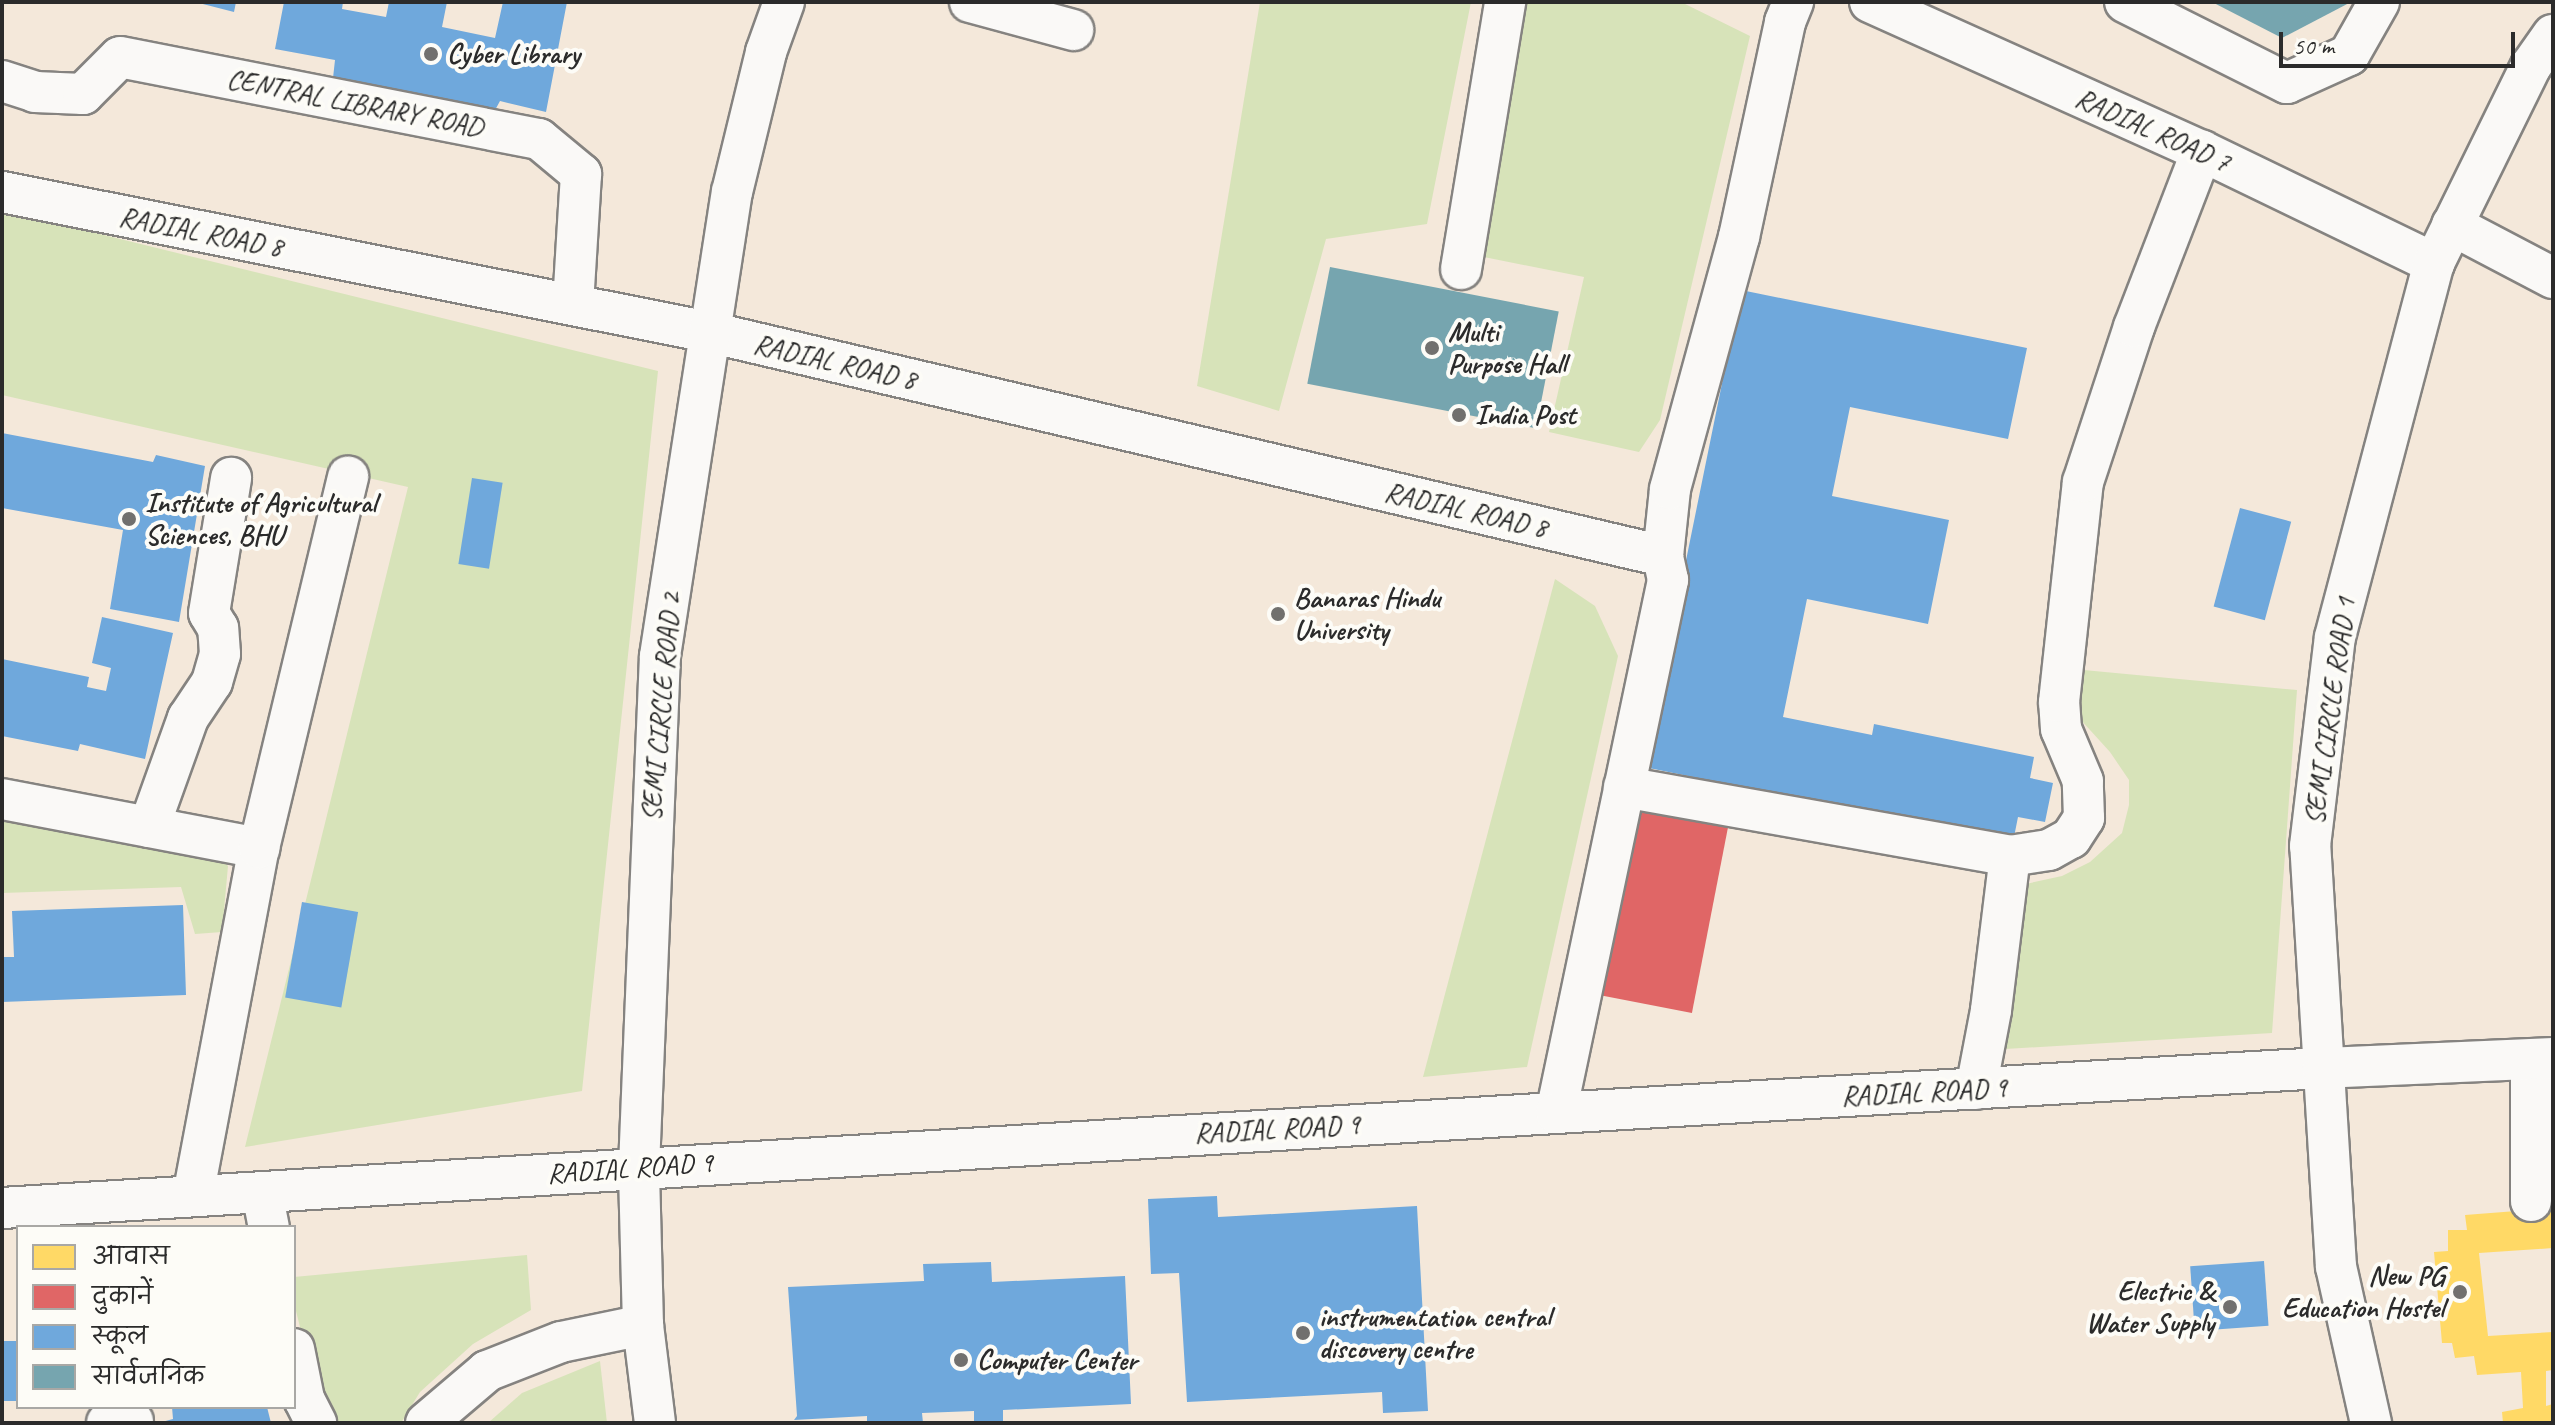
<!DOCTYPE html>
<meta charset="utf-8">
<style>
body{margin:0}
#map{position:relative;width:2555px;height:1425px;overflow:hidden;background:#f4efe9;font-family:Caveat,"Playpen Sans Deva",sans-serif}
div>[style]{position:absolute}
.built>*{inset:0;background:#f4e8da}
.green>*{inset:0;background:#d7e3b9}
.homes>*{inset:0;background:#ffd966}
.shops>*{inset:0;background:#e06666;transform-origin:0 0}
.schools>*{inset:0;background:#6fa8dc;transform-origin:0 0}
.public>*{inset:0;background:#76a5af;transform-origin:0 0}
.roads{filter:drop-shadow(2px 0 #858380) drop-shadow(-2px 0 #858380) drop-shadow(0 2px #858380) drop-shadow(0 -2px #858380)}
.minor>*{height:40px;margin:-20px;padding:0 20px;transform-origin:20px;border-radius:20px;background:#faf9f7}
.dots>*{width:22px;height:22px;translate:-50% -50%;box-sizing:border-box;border:4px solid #fdfcf7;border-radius:50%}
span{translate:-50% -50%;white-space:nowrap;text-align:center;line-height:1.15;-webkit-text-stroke:8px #fdfcf7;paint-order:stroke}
.poi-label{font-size:28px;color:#2b2b2b;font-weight:700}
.left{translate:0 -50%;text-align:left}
.right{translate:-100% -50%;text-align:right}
.street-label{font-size:28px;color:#2b2b2b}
.frame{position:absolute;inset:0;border:4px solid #2b2b2b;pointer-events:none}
.legend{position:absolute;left:16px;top:1225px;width:280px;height:184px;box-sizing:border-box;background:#fdfcf7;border:2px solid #a9a8a5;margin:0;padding:10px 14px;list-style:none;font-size:24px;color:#2b2b2b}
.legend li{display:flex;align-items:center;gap:16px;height:40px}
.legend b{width:40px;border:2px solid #a9a8a5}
.scale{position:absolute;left:2279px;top:32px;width:236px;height:36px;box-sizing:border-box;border:4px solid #2b2b2b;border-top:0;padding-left:10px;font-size:24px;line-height:28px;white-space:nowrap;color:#2b2b2b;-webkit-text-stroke:6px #fdfcf7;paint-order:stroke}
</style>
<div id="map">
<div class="built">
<i style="clip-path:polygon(evenodd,2px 2px,2553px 2px,2553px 1423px,2px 1423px,2px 2px,18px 1227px,294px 1227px,294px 1407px,18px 1407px,18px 1227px)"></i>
</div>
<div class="green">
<i style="clip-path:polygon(1260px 2px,1471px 2px,1427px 224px,1326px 239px,1279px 411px,1197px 386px)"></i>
<i style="clip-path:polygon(1522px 2px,1681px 2px,1750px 36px,1660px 420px,1639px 452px,1549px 432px,1584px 277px,1469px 254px)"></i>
<i style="clip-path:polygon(2px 210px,658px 371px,582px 1091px,245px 1147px,408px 487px,2px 395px)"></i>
<i style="clip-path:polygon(1555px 579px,1595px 606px,1618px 656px,1527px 1067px,1423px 1077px)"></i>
<i style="clip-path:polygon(2073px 669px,2297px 690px,2272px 1033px,2005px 1049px,2021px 885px,2062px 876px,2090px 862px,2122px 833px,2129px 805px,2129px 780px,2110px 752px,2070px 708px)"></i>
<i style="clip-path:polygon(2px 815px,218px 856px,228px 866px,222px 932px,195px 934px,181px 887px,2px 893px)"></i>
<i style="clip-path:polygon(527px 1255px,531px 1310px,473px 1344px,420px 1392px,401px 1423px,324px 1423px,294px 1303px,294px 1277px)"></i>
<i style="clip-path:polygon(600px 1361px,607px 1423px,488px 1423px,522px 1393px)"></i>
</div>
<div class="homes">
<i style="clip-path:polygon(2553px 1208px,2553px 1248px,2479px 1253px,2488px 1336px,2553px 1332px,2553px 1370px,2546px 1371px,2546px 1406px,2553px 1404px,2553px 1423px,2503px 1423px,2502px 1412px,2523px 1408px,2521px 1372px,2477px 1375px,2474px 1356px,2455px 1358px,2452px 1343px,2442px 1343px,2434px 1252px,2448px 1251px,2448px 1230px,2467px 1230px,2465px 1215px)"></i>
</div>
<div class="shops">
<i style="left:1639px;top:803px;width:92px;height:196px;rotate:11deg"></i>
</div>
<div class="schools">
<i style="clip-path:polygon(195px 2px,236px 2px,234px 12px)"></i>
<i style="clip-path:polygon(284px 2px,343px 2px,342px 9px,386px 17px,389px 2px,447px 2px,442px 27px,495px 38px,503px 2px,567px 2px,546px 112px,500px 101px,494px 112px,333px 78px,335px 60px,275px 49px)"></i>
<i style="clip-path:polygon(1741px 290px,2027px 348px,2008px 439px,1850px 407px,1832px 496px,1949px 520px,1928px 624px,1807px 599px,1783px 717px,1872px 735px,1874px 724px,2034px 757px,2030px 778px,2053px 783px,2045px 822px,2018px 817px,2013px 842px,1644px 767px)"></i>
<i style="clip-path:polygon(2px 433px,153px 462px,156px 455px,205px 466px,179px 622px,110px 609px,123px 530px,2px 508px)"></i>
<i style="left:472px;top:478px;width:31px;height:87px;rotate:9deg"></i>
<i style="left:2240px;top:508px;width:53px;height:102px;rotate:15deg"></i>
<i style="clip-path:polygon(102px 617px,173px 633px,145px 759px,80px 744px,78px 751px,2px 736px,2px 659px,89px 677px,87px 687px,106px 691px,111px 668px,92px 663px)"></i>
<i style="left:302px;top:902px;width:57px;height:97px;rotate:10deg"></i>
<i style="clip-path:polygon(183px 905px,186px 995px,2px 1002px,2px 957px,14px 957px,12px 911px)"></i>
<i style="clip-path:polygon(1217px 1196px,1218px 1217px,1417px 1206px,1428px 1411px,1383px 1413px,1382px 1392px,1187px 1402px,1179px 1273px,1151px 1274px,1148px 1199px)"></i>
<i style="left:2264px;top:1261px;width:65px;height:74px;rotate:86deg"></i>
<i style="clip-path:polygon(991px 1262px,992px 1282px,1125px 1276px,1131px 1404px,1003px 1410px,1003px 1423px,974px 1423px,974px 1411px,922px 1413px,923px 1423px,867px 1423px,867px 1416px,794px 1420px,797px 1416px,788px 1287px,924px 1281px,923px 1264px)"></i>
<i style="left:18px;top:1341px;width:60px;height:16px;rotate:90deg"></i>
<i style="clip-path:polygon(172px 1407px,267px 1407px,271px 1423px,158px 1423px,173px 1419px)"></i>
</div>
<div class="public">
<i style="clip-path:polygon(2212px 2px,2351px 2px,2282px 38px)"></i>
<i style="left:1330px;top:267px;width:233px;height:119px;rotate:11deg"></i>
</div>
<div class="roads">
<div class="minor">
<i style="left:970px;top:2px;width:107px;rotate:15.2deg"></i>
<i style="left:1870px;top:2px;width:364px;rotate:24.2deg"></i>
<i style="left:2202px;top:151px;width:258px;rotate:25.8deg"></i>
<i style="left:2125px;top:2px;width:181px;rotate:26.6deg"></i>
<i style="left:2287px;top:83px;width:68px;rotate:-24.3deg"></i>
<i style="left:2349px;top:55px;width:61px;rotate:-60.5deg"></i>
<i style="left:2px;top:81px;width:35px;rotate:18deg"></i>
<i style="left:35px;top:92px;width:48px;rotate:2.4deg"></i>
<i style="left:83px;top:94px;width:52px;rotate:-45deg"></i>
<i style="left:120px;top:57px;width:427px;rotate:11.1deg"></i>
<i style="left:539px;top:139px;width:55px;rotate:39.8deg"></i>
<i style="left:581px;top:174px;width:131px;rotate:93.5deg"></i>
<i style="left:2px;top:192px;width:721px;rotate:11.2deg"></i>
<i style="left:709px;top:332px;width:980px;rotate:13.21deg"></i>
<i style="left:2452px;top:225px;width:114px;rotate:27.7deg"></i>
<i style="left:1461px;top:269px;width:271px;rotate:-80.6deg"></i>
<i style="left:1624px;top:787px;width:392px;rotate:10.1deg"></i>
<i style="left:2px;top:799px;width:262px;rotate:10.8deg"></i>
<i style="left:149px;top:827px;width:116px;rotate:-70.3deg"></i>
<i style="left:188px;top:718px;width:43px;rotate:-56.3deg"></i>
<i style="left:212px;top:682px;width:29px;rotate:-74deg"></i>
<i style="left:220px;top:654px;width:26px;rotate:-94deg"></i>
<i style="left:218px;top:628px;width:17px;rotate:-121deg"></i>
<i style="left:209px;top:613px;width:137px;rotate:-80.7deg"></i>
<i style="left:2531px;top:1061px;width:140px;rotate:90deg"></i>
<i style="left:1976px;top:1089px;width:80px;rotate:-79.2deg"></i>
<i style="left:1991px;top:1010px;width:155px;rotate:-83deg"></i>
<i style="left:2010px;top:856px;width:39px;rotate:-9deg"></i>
<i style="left:2049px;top:850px;width:25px;rotate:-29deg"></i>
<i style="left:2071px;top:838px;width:24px;rotate:-57deg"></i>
<i style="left:2084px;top:818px;width:37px;rotate:-92deg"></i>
<i style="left:2083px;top:781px;width:56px;rotate:-112.9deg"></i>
<i style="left:2061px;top:729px;width:27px;rotate:-94deg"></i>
<i style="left:2059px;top:702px;width:221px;rotate:-83.8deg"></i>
<i style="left:2083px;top:482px;width:163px;rotate:-71.8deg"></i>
<i style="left:2134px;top:327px;width:189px;rotate:-68.9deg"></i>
<i style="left:1556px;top:1113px;width:545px;rotate:-78.13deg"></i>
<i style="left:1668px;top:580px;width:25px;rotate:-102deg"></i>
<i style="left:1663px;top:556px;width:67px;rotate:-84deg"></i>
<i style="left:1670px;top:489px;width:261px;rotate:-74.7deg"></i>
<i style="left:1739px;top:237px;width:220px;rotate:-77.9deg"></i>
<i style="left:1785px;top:22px;width:22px;rotate:-68deg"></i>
<i style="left:262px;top:1192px;width:36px;rotate:79deg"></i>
<i style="left:193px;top:1196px;width:354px;rotate:-79.3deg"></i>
<i style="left:259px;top:848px;width:382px;rotate:-76.5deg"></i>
<i style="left:2px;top:1208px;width:1557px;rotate:-3.5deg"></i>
<i style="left:1556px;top:1113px;width:768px;rotate:-3.36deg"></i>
<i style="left:2323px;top:1068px;width:230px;rotate:-2.5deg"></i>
<i style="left:294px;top:1349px;width:51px;rotate:78.7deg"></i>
<i style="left:304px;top:1399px;width:27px;rotate:63deg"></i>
<i style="left:107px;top:1423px;width:26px;rotate:-4deg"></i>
<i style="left:426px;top:1423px;width:80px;rotate:-40.4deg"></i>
<i style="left:487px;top:1371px;width:79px;rotate:-21.4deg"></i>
<i style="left:561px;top:1342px;width:84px;rotate:-11.7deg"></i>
<i style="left:655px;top:1423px;width:99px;rotate:-97deg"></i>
<i style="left:643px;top:1325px;width:158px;rotate:-91.5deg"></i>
<i style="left:639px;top:1167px;width:511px;rotate:-87.65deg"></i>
<i style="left:660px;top:656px;width:470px;rotate:-81.2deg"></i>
<i style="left:732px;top:192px;width:144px;rotate:-76.3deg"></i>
<i style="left:766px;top:52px;width:53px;rotate:-70.2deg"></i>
<i style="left:2371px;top:1423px;width:160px;rotate:-102.6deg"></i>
<i style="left:2336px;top:1267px;width:422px;rotate:-93.5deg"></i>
<i style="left:2310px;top:846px;width:210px;rotate:-83.2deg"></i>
<i style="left:2335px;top:637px;width:387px;rotate:-75.2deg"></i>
<i style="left:2434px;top:263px;width:220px;rotate:-63.8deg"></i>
<i style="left:2531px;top:66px;width:38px;rotate:-55deg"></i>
</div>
</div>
<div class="dots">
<i style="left:431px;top:54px;background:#71706e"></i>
<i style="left:1432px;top:348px;background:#71706e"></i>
<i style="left:1459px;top:415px;background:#71706e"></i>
<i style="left:129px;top:519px;background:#71706e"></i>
<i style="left:1278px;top:614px;background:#71706e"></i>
<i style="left:2460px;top:1292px;background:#71706e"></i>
<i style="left:2230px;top:1307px;background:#71706e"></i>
<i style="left:1303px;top:1333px;background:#71706e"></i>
<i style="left:961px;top:1360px;background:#71706e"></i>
</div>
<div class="poi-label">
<span class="left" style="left:447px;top:54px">Cyber Library</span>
<span class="left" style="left:1448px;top:348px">Multi<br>Purpose Hall</span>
<span class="left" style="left:1475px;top:415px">India Post</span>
<span class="left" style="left:145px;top:519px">Institute of Agricultural<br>Sciences, BHU</span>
<span class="left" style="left:1294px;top:614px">Banaras Hindu<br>University</span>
<span class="right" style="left:2444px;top:1292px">New PG<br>Education Hostel</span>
<span class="right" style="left:2214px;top:1307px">Electric &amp;<br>Water Supply</span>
<span class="left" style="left:1319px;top:1333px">instrumentation central<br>discovery centre</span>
<span class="left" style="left:977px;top:1360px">Computer Center</span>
</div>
<div class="street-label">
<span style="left:355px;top:103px;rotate:11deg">CENTRAL LIBRARY ROAD</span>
<span style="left:2153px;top:130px;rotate:24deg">RADIAL ROAD 7</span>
<span style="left:201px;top:232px;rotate:11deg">RADIAL ROAD 8</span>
<span style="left:835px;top:362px;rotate:13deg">RADIAL ROAD 8</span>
<span style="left:1466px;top:510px;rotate:13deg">RADIAL ROAD 8</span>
<span style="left:661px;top:707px;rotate:-85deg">SEMI CIRCLE ROAD 2</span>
<span style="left:2330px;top:711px;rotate:-82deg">SEMI CIRCLE ROAD 1</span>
<span style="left:1924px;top:1092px;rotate:-3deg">RADIAL ROAD 9</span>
<span style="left:1277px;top:1129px;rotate:-3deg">RADIAL ROAD 9</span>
<span style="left:630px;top:1168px;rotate:-4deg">RADIAL ROAD 9</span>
</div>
<div class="frame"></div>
<ul class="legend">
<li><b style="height:22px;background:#ffd966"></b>आवास</li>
<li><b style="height:22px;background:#e06666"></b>दुकानें</li>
<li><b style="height:22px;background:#6fa8dc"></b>स्कूल</li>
<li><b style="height:22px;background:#76a5af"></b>सार्वजनिक</li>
</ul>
<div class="scale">50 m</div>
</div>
